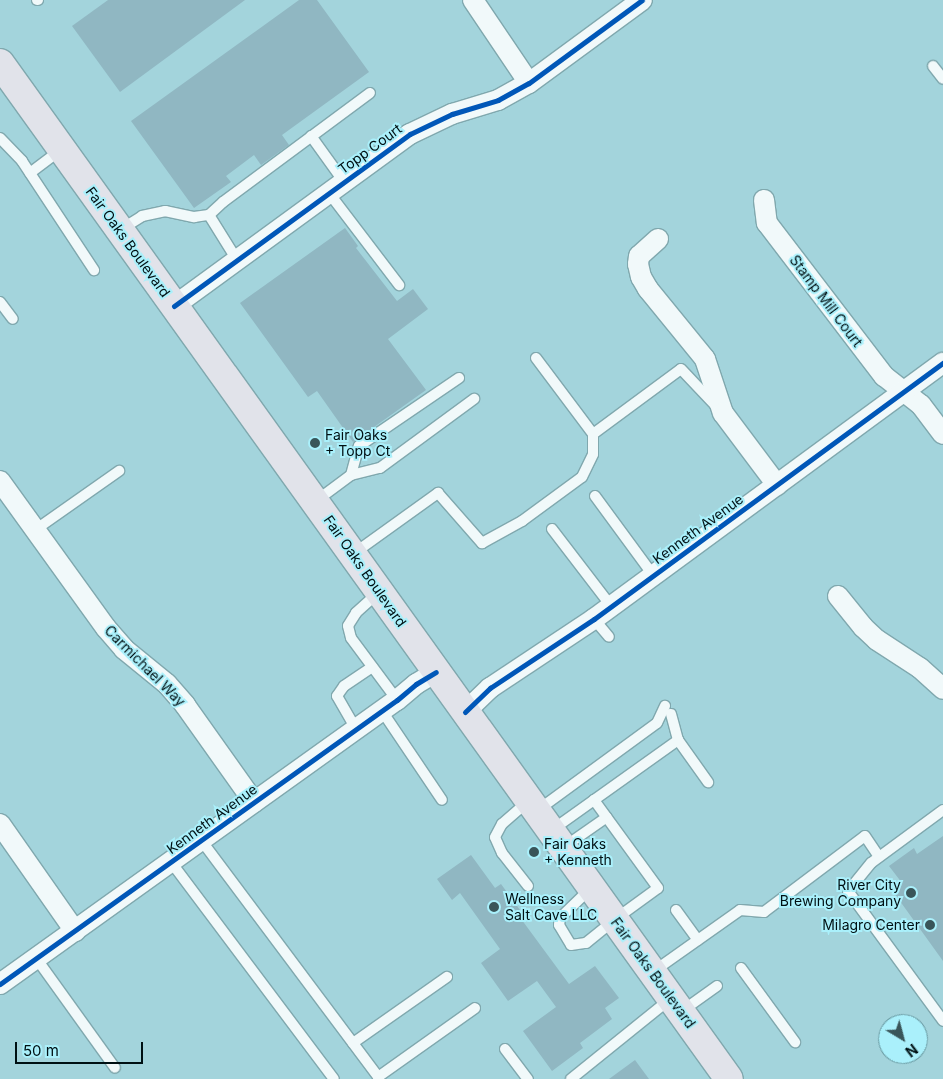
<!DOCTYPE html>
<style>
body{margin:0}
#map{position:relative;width:943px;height:1079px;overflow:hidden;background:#a3d4dc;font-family:Inter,sans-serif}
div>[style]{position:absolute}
.building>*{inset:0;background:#90b7c2}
.roads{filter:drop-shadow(1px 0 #80a8ae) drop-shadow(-1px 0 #80a8ae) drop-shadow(0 1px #80a8ae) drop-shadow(0 -1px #80a8ae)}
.lane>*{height:10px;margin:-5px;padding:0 5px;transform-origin:5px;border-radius:5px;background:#f1f9fa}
.street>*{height:20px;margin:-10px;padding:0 10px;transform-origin:10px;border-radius:10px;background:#f1f9fa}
.primary>*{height:28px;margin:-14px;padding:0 14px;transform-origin:14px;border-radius:14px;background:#e1e3ea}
.cycleway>*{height:5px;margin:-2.5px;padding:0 2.5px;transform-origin:2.5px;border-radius:2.5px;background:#0057b8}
.dots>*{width:14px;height:14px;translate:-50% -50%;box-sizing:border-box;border:2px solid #aaf0fb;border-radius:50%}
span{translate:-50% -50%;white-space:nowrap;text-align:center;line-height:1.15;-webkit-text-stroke:4px #aaf0fb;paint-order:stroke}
.street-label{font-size:14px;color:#001013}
.poi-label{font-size:14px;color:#001013}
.left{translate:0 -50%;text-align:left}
.right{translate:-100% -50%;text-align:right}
.north{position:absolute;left:878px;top:1014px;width:50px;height:50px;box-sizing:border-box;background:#aaf0fb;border:1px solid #66969e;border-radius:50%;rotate:143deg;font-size:14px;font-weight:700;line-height:20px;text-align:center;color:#001013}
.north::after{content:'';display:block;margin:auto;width:18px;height:22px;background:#395559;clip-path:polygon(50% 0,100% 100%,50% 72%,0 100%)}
.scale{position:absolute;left:15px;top:1042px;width:128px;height:22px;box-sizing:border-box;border:2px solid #001013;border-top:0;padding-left:6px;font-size:15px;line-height:18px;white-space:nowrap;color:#001013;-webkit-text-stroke:4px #aaf0fb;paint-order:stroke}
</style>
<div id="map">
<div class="building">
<i style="clip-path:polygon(108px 0,245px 0,120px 92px,72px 26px)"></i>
<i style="clip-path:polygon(299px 0,317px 0,369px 72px,282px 135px,289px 145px,261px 165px,254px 155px,226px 176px,231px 182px,194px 208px,131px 121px)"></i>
<i style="clip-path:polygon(345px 228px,358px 246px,356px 248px,397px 301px,413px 289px,428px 309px,388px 339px,426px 390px,353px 442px,317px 391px,308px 397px,240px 303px)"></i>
<i style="clip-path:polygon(943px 836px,943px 961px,892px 890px,902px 883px,889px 866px,914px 848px,917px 854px)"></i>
<i style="clip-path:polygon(471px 855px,495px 888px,501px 884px,520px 910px,516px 912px,569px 984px,595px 966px,619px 998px,605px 1008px,612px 1019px,580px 1043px,583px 1048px,552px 1071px,523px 1031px,556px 1007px,537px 981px,508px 1001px,481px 963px,500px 949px,460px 893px,452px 900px,437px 879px)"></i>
<i style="clip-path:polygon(635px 1060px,649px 1079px,609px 1079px)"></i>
</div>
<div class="roads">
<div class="lane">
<i style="left:37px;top:0;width:1px"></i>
<i style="left:933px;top:66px;width:16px;rotate:52deg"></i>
<i style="left:311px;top:136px;width:57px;rotate:54.3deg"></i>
<i style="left:0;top:138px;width:32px;rotate:46deg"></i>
<i style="left:22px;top:161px;width:131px;rotate:56.6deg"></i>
<i style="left:30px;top:173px;width:39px;rotate:-37deg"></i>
<i style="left:329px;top:193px;width:116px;rotate:52.7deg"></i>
<i style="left:209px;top:215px;width:53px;rotate:58.1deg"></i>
<i style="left:120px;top:230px;width:26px;rotate:-32deg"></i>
<i style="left:142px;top:216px;width:24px;rotate:-12deg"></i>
<i style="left:165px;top:211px;width:30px;rotate:12deg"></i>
<i style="left:194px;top:217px;width:15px;rotate:-8deg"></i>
<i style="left:209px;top:215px;width:19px;rotate:-43deg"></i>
<i style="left:223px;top:202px;width:183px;rotate:-36.6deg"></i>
<i style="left:0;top:302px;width:21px;rotate:53deg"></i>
<i style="left:536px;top:358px;width:95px;rotate:53.1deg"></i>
<i style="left:593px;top:434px;width:109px;rotate:-36.5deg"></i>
<i style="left:681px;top:369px;width:50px;rotate:46.6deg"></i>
<i style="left:351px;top:475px;width:30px;rotate:-75deg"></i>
<i style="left:359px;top:446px;width:121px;rotate:-34.2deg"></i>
<i style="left:595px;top:496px;width:98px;rotate:53.7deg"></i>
<i style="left:316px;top:501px;width:44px;rotate:-36.6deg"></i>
<i style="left:351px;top:475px;width:30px;rotate:-14deg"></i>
<i style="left:380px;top:468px;width:117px;rotate:-36.3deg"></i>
<i style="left:552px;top:529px;width:97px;rotate:52.5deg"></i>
<i style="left:35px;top:530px;width:103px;rotate:-35.1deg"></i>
<i style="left:353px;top:554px;width:105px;rotate:-35.7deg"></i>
<i style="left:438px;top:493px;width:67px;rotate:48.7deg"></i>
<i style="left:482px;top:543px;width:46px;rotate:-28.8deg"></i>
<i style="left:522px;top:521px;width:74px;rotate:-36.3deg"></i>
<i style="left:582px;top:477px;width:25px;rotate:-64deg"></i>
<i style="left:593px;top:454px;width:20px;rotate:-90deg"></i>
<i style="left:379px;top:592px;width:31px;rotate:138deg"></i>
<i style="left:356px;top:613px;width:15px;rotate:122deg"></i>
<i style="left:348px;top:626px;width:12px;rotate:76deg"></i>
<i style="left:351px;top:638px;width:77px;rotate:53.4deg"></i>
<i style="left:594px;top:619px;width:23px;rotate:50deg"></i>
<i style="left:382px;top:711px;width:107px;rotate:56deg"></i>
<i style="left:356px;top:729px;width:38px;rotate:-120deg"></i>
<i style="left:337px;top:696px;width:12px;rotate:-55deg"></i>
<i style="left:344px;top:686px;width:34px;rotate:-34deg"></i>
<i style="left:678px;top:740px;width:52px;rotate:54.5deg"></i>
<i style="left:538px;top:810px;width:147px;rotate:-36.2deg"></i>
<i style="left:657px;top:723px;width:19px;rotate:-65deg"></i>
<i style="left:943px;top:810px;width:89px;rotate:143.6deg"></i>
<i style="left:871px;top:863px;width:36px;rotate:129deg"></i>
<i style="left:848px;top:891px;width:161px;rotate:53.8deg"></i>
<i style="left:552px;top:830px;width:155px;rotate:-35.5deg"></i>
<i style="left:678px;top:740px;width:27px;rotate:-105deg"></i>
<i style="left:201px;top:840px;width:296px;rotate:53.2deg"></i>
<i style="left:378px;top:1077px;width:119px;rotate:-35.4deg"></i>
<i style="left:564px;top:847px;width:52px;rotate:-34.9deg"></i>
<i style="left:171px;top:862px;width:271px;rotate:53.1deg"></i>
<i style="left:528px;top:886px;width:42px;rotate:-128.2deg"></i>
<i style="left:502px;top:853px;width:17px;rotate:-114deg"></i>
<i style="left:495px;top:837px;width:15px;rotate:-62deg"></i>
<i style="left:502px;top:824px;width:35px;rotate:-41deg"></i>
<i style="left:591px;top:888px;width:43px;rotate:135.9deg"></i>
<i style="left:560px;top:918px;width:7px;rotate:98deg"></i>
<i style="left:559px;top:925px;width:23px;rotate:59deg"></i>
<i style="left:571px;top:945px;width:15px;rotate:-8deg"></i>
<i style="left:586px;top:943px;width:36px;rotate:-39deg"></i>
<i style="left:614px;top:920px;width:54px;rotate:-36deg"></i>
<i style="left:658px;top:888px;width:109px;rotate:-126deg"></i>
<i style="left:676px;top:910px;width:37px;rotate:54deg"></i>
<i style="left:36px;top:958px;width:135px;rotate:54.3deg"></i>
<i style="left:741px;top:968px;width:92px;rotate:53.9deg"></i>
<i style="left:654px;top:971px;width:105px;rotate:-35.3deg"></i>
<i style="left:740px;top:910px;width:24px;rotate:5deg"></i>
<i style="left:764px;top:912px;width:126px;rotate:-37deg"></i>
<i style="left:865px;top:836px;width:25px;rotate:56deg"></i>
<i style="left:682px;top:1011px;width:43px;rotate:-35.5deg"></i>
<i style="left:353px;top:1043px;width:115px;rotate:-35.1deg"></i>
<i style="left:505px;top:1049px;width:38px;rotate:53deg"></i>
<i style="left:571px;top:1079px;width:127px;rotate:-38.9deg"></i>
</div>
<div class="street">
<i style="left:473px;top:0;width:100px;rotate:56deg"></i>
<i style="left:764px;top:200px;width:23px;rotate:83deg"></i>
<i style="left:767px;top:223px;width:193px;rotate:52.6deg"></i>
<i style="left:884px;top:376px;width:47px;rotate:38.1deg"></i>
<i style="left:921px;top:405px;width:36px;rotate:53deg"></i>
<i style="left:658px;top:239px;width:25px;rotate:138deg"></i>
<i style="left:639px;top:256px;width:8px;rotate:97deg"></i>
<i style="left:638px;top:264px;width:13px;rotate:77deg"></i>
<i style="left:641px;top:277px;width:14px;rotate:60deg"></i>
<i style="left:648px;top:289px;width:90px;rotate:50.8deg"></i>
<i style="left:705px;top:359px;width:57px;rotate:71.6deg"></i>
<i style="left:723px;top:413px;width:90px;rotate:53.1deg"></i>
<i style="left:174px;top:306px;width:292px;rotate:-36.1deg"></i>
<i style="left:410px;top:134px;width:47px;rotate:-25.5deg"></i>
<i style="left:452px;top:114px;width:48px;rotate:-16.9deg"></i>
<i style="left:498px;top:100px;width:35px;rotate:-29deg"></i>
<i style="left:529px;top:83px;width:140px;rotate:-36.3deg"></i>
<i style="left:0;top:481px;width:181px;rotate:54.2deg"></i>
<i style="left:106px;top:628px;width:28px;rotate:49deg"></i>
<i style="left:124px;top:649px;width:55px;rotate:39.1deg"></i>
<i style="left:167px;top:684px;width:28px;rotate:49deg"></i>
<i style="left:185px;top:705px;width:119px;rotate:54.6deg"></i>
<i style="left:838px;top:596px;width:40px;rotate:51deg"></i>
<i style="left:863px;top:627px;width:19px;rotate:43deg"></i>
<i style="left:877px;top:640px;width:51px;rotate:33.1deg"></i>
<i style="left:920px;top:668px;width:31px;rotate:42deg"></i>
<i style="left:465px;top:712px;width:35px;rotate:-44deg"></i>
<i style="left:490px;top:688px;width:125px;rotate:-33.6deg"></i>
<i style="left:594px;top:619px;width:433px;rotate:-36.3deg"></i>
<i style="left:0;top:824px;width:131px;rotate:55deg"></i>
<i style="left:0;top:984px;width:488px;rotate:-35.6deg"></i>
<i style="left:397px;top:700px;width:25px;rotate:-40deg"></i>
<i style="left:416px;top:684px;width:23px;rotate:-31deg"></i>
</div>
<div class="primary">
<i style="left:0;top:63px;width:1250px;rotate:54.34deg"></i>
</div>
</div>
<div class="cycleway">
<i style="left:174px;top:306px;width:292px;rotate:-36.1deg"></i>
<i style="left:410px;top:134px;width:47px;rotate:-25.5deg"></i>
<i style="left:452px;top:114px;width:48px;rotate:-16.9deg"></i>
<i style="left:498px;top:100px;width:35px;rotate:-29deg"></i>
<i style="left:529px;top:83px;width:140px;rotate:-36.3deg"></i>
<i style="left:465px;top:712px;width:35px;rotate:-44deg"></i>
<i style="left:490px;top:688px;width:125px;rotate:-33.6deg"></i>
<i style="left:594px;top:619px;width:433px;rotate:-36.3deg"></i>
<i style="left:0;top:984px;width:488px;rotate:-35.6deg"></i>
<i style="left:397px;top:700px;width:25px;rotate:-40deg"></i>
<i style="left:416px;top:684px;width:23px;rotate:-31deg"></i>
</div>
<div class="dots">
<i style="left:315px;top:443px;background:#395559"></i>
<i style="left:534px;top:852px;background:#395559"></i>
<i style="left:911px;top:893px;background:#395559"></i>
<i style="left:494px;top:907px;background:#395559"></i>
<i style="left:930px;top:925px;background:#395559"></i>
</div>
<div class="street-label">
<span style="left:370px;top:149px;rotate:-36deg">Topp Court</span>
<span style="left:128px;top:242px;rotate:54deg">Fair Oaks Boulevard</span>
<span style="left:826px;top:301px;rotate:53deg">Stamp Mill Court</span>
<span style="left:698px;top:529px;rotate:-36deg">Kenneth Avenue</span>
<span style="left:365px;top:571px;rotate:55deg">Fair Oaks Boulevard</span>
<span style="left:145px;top:666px;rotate:45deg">Carmichael Way</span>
<span style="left:212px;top:819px;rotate:-36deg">Kenneth Avenue</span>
<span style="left:653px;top:973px;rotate:54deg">Fair Oaks Boulevard</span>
</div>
<div class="poi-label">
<span class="left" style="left:325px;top:443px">Fair Oaks<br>+ Topp Ct</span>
<span class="left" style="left:544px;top:852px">Fair Oaks<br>+ Kenneth</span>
<span class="right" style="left:901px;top:893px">River City<br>Brewing Company</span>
<span class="left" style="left:505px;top:907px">Wellness<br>Salt Cave LLC</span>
<span class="right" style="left:920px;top:925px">Milagro Center</span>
</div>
<div class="north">N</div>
<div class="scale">50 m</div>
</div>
